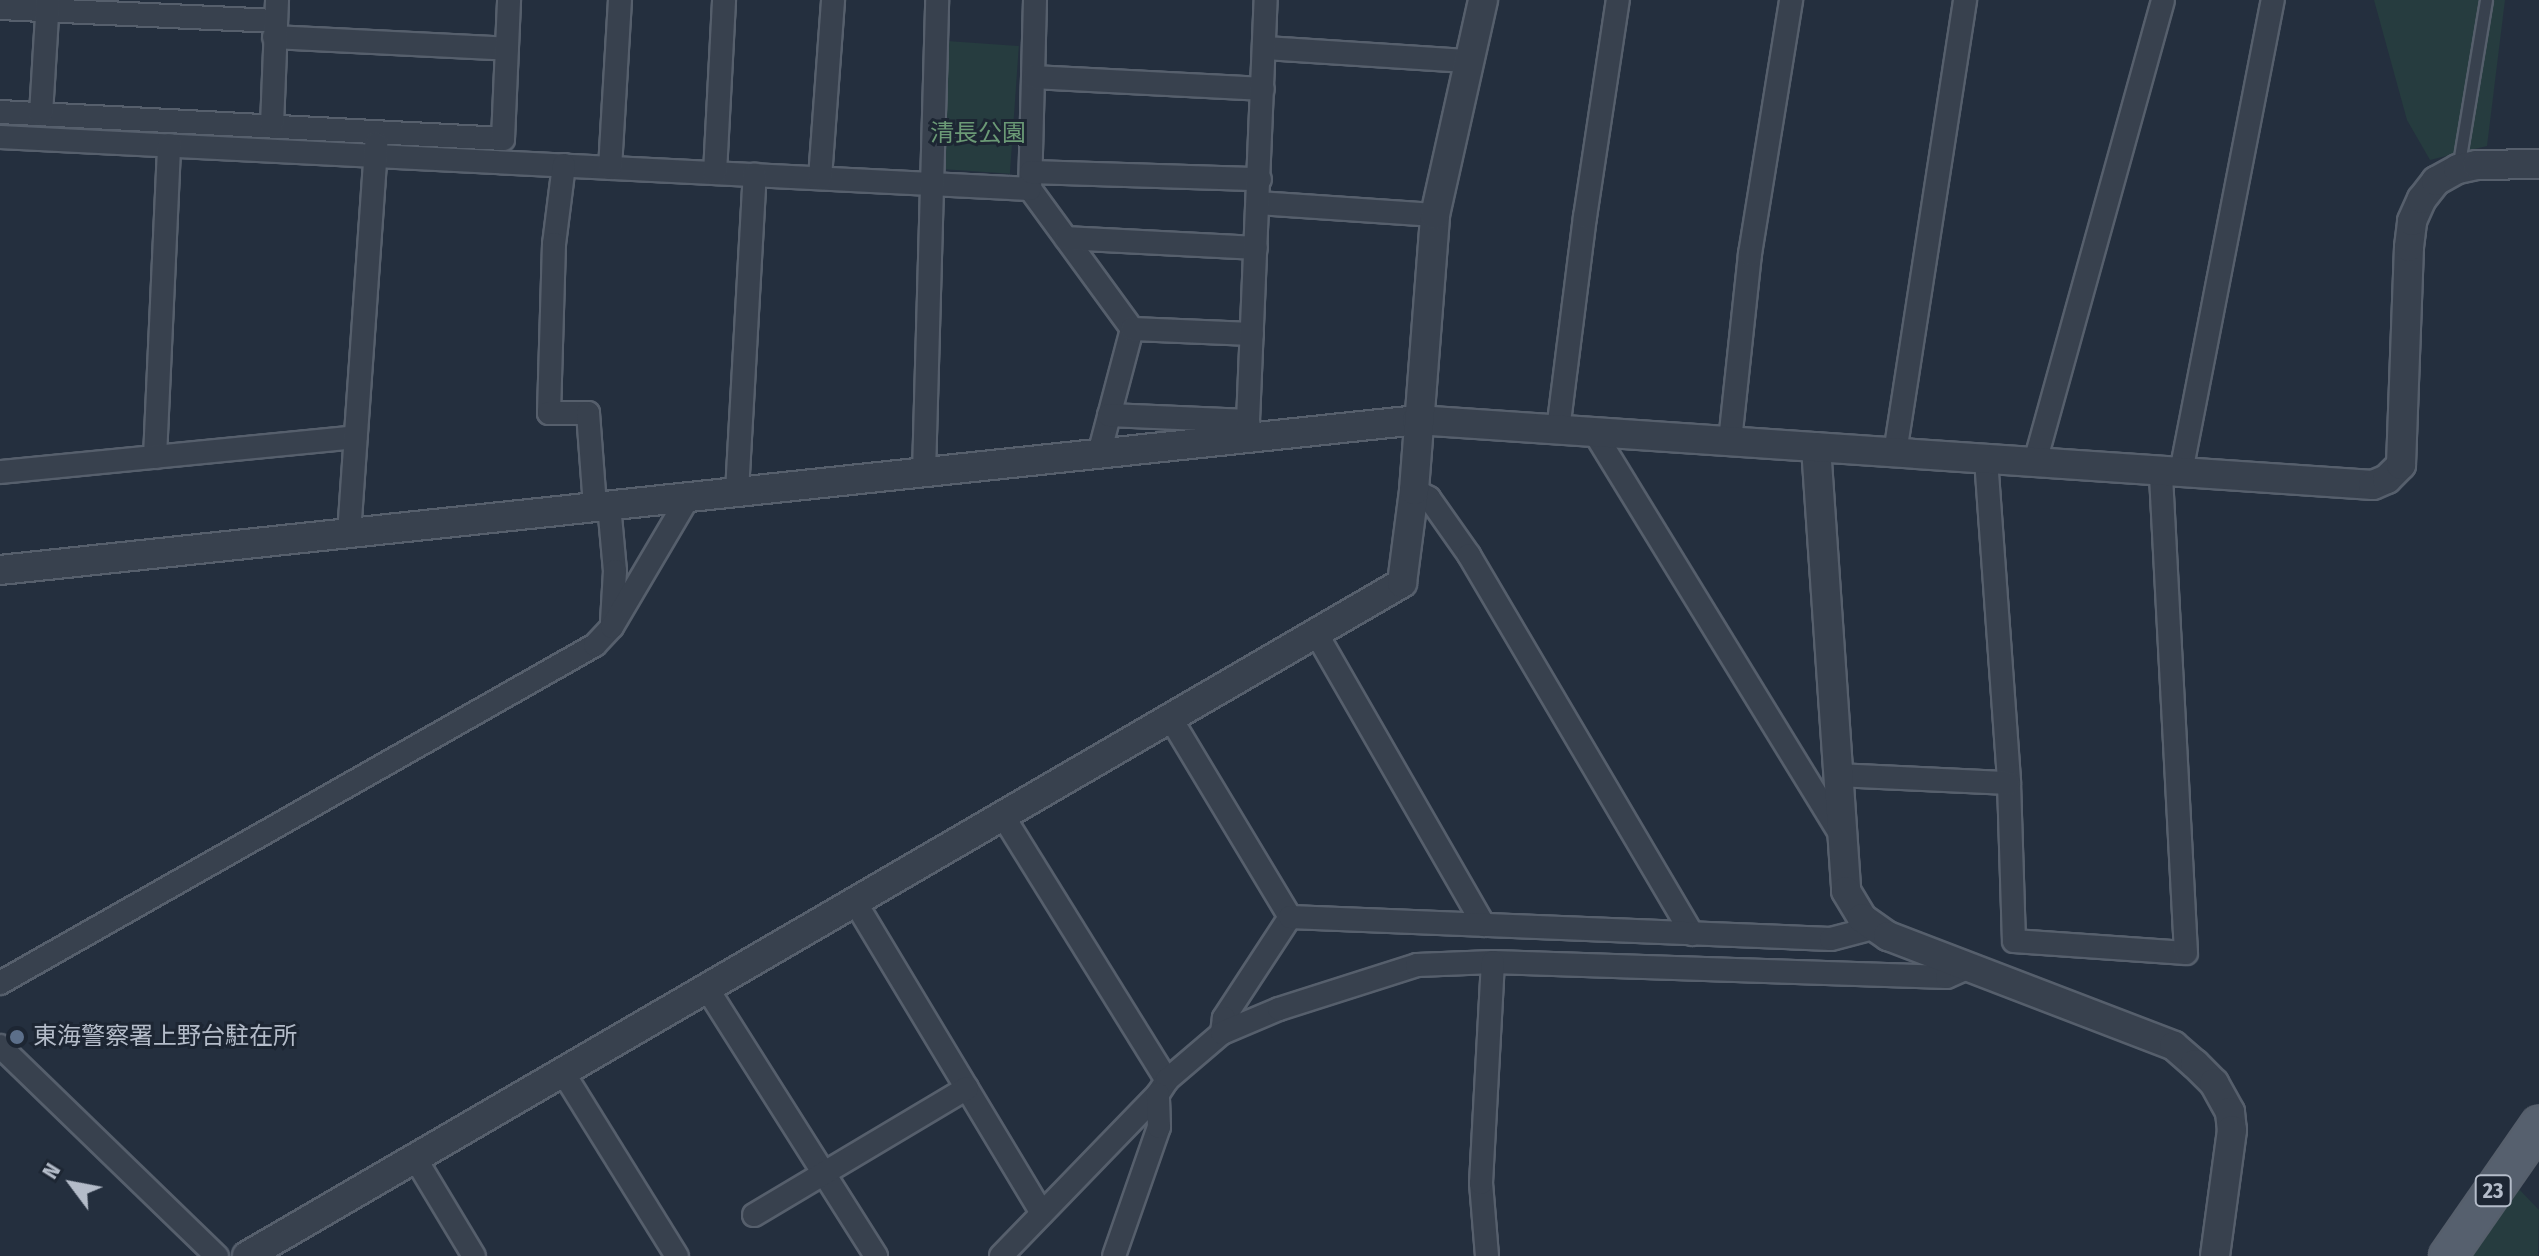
<!DOCTYPE html>
<meta charset="utf-8">
<style>
body{margin:0}
#map{position:relative;width:2539px;height:1256px;overflow:hidden;background:#242f3e;font-family:"Fira Sans Condensed","Noto Sans JP",sans-serif}
div>[style]{position:absolute}
.green>*{inset:0;background:#263c3f;transform-origin:0 0}
.roads{filter:drop-shadow(2px 0 #565f6c) drop-shadow(-2px 0 #565f6c) drop-shadow(0 2px #565f6c) drop-shadow(0 -2px #565f6c)}
.service>*{height:11px;margin:-5.5px;padding:0 5.5px;transform-origin:5.5px;border-radius:5.5px;background:#38414e}
.minor>*{height:22px;margin:-11px;padding:0 11px;transform-origin:11px;border-radius:11px;background:#38414e}
.tertiary>*{height:28px;margin:-14px;padding:0 14px;transform-origin:14px;border-radius:14px;background:#38414e}
.primary>*{height:36px;margin:-18px;padding:0 18px;transform-origin:18px;border-radius:18px;background:#56606e}
.dots>*{width:22px;height:22px;translate:-50% -50%;box-sizing:border-box;border:4px solid #1d2633;border-radius:50%}
span{translate:-50% -50%;white-space:nowrap;text-align:center;line-height:1.15;-webkit-text-stroke:6px #1d2633;paint-order:stroke}
.shield-label span{padding:2px 6px;background:#1d2633;border:2px solid;border-radius:6px;-webkit-text-stroke-width:0}
.shield-label{font-size:22px;color:#b4bcc9;font-weight:700}
.park-label{font-size:24px;color:#6b9a76}
.poi-label{font-size:24px;color:#b4bcc9}
.left{translate:0 -50%;text-align:left}
.north{position:absolute;left:32px;top:1144px;width:80px;height:80px;-webkit-text-stroke:6px #1d2633;paint-order:stroke;rotate:302deg;font-size:22px;font-weight:700;line-height:32px;text-align:center;color:#b4bcc9}
.north::after{content:'';display:block;margin:auto;width:28px;height:36px;background:#b4bcc9;clip-path:polygon(50% 0,100% 100%,50% 72%,0 100%)}
</style>
<div id="map">
<div class="green">
<i style="clip-path:polygon(2374px 0,2505px 0,2487px 146px,2430px 160px,2407px 120px)"></i>
<i style="left:947px;top:41px;width:72px;height:128px;rotate:4deg"></i>
<i style="clip-path:polygon(2515px 1185px,2539px 1210px,2538px 1256px,2445px 1256px)"></i>
</div>
<div class="roads">
<div class="service">
<i style="left:2458px;top:169px;width:171px;rotate:-80.6deg"></i>
</div>
<div class="minor">
<i style="left:1035px;top:0;width:189px;rotate:91.5deg"></i>
<i style="left:1030px;top:189px;width:173px;rotate:53.9deg"></i>
<i style="left:1132px;top:329px;width:129px;rotate:104.8deg"></i>
<i style="left:0;top:8px;width:275px;rotate:2.7deg"></i>
<i style="left:274px;top:37px;width:233px;rotate:2.9deg"></i>
<i style="left:1265px;top:48px;width:202px;rotate:3.7deg"></i>
<i style="left:1034px;top:77px;width:229px;rotate:3deg"></i>
<i style="left:0;top:112px;width:504px;rotate:3.07deg"></i>
<i style="left:503px;top:139px;width:139px;rotate:-87.5deg"></i>
<i style="left:41px;top:114px;width:114px;rotate:-86.5deg"></i>
<i style="left:272px;top:125px;width:125px;rotate:-87.7deg"></i>
<i style="left:0;top:137px;width:1031px;rotate:2.89deg"></i>
<i style="left:564px;top:165px;width:80px;rotate:97.2deg"></i>
<i style="left:554px;top:244px;width:169px;rotate:91.7deg"></i>
<i style="left:549px;top:413px;width:39px"></i>
<i style="left:588px;top:413px;width:94px;rotate:85.7deg"></i>
<i style="left:610px;top:168px;width:168px;rotate:-86.6deg"></i>
<i style="left:1031px;top:172px;width:229px;rotate:1.8deg"></i>
<i style="left:715px;top:173px;width:173px;rotate:-87deg"></i>
<i style="left:820px;top:178px;width:178px;rotate:-85.8deg"></i>
<i style="left:1258px;top:203px;width:177px;rotate:3.9deg"></i>
<i style="left:1066px;top:238px;width:190px;rotate:3deg"></i>
<i style="left:1132px;top:329px;width:120px;rotate:2.4deg"></i>
<i style="left:1109px;top:415px;width:139px;rotate:2.5deg"></i>
<i style="left:1558px;top:430px;width:215px;rotate:-82.8deg"></i>
<i style="left:1585px;top:217px;width:219px;rotate:-81.4deg"></i>
<i style="left:1594px;top:432px;width:473px;rotate:58.5deg"></i>
<i style="left:1251px;top:438px;width:17px;rotate:-100deg"></i>
<i style="left:1248px;top:421px;width:421px;rotate:-87.6deg"></i>
<i style="left:1730px;top:441px;width:188px;rotate:-83.9deg"></i>
<i style="left:1750px;top:254px;width:257px;rotate:-80.8deg"></i>
<i style="left:1895px;top:453px;width:458px;rotate:-81.2deg"></i>
<i style="left:155px;top:457px;width:312px;rotate:-87.4deg"></i>
<i style="left:1986px;top:459px;width:325px;rotate:85.9deg"></i>
<i style="left:2009px;top:783px;width:158px;rotate:88.2deg"></i>
<i style="left:2014px;top:941px;width:172px;rotate:4deg"></i>
<i style="left:2186px;top:953px;width:483px;rotate:-93deg"></i>
<i style="left:2035px;top:462px;width:479px;rotate:-74.5deg"></i>
<i style="left:0;top:472px;width:357px;rotate:-5.6deg"></i>
<i style="left:2181px;top:472px;width:481px;rotate:-79deg"></i>
<i style="left:924px;top:473px;width:473px;rotate:-88.4deg"></i>
<i style="left:1414px;top:490px;width:17px;rotate:28deg"></i>
<i style="left:1429px;top:498px;width:70px;rotate:54.9deg"></i>
<i style="left:1469px;top:555px;width:440px;rotate:59.5deg"></i>
<i style="left:737px;top:492px;width:318px;rotate:-86.8deg"></i>
<i style="left:609px;top:505px;width:66px;rotate:84.8deg"></i>
<i style="left:615px;top:571px;width:51px;rotate:93.4deg"></i>
<i style="left:349px;top:534px;width:391px;rotate:-86deg"></i>
<i style="left:1316px;top:633px;width:337px;rotate:60.1deg"></i>
<i style="left:1171px;top:719px;width:231px;rotate:59deg"></i>
<i style="left:1290px;top:917px;width:121px;rotate:123.2deg"></i>
<i style="left:1224px;top:1018px;width:15px;rotate:98deg"></i>
<i style="left:1837px;top:775px;width:172px;rotate:2.7deg"></i>
<i style="left:1003px;top:816px;width:311px;rotate:58.2deg"></i>
<i style="left:855px;top:902px;width:363px;rotate:59deg"></i>
<i style="left:1290px;top:917px;width:541px;rotate:2.33deg"></i>
<i style="left:1831px;top:939px;width:43px;rotate:-14.7deg"></i>
<i style="left:0;top:983px;width:684px;rotate:-29.6deg"></i>
<i style="left:595px;top:645px;width:25px;rotate:-47deg"></i>
<i style="left:612px;top:627px;width:150px;rotate:-59.5deg"></i>
<i style="left:708px;top:990px;width:315px;rotate:57.7deg"></i>
<i style="left:0;top:1046px;width:302px;rotate:44.1deg"></i>
<i style="left:564px;top:1074px;width:214px;rotate:58.2deg"></i>
<i style="left:415px;top:1158px;width:114px;rotate:59deg"></i>
<i style="left:754px;top:1215px;width:248px;rotate:-30.8deg"></i>
<i style="left:1001px;top:1256px;width:226px;rotate:-45.9deg"></i>
<i style="left:1158px;top:1094px;width:17px;rotate:-57deg"></i>
<i style="left:1167px;top:1080px;width:72px;rotate:-40.5deg"></i>
<i style="left:1222px;top:1033px;width:62px;rotate:-22.8deg"></i>
<i style="left:1279px;top:1009px;width:145px;rotate:-17.7deg"></i>
<i style="left:1417px;top:965px;width:76px;rotate:-2.3deg"></i>
<i style="left:1493px;top:962px;width:454px;rotate:1.9deg"></i>
<i style="left:1947px;top:977px;width:22px;rotate:-24deg"></i>
<i style="left:1114px;top:1256px;width:137px;rotate:-70.8deg"></i>
<i style="left:1159px;top:1127px;width:33px;rotate:-92deg"></i>
<i style="left:1487px;top:1256px;width:73px;rotate:-94.7deg"></i>
<i style="left:1481px;top:1183px;width:221px;rotate:-86.9deg"></i>
</div>
<div class="tertiary">
<i style="left:1816px;top:447px;width:445px;rotate:86.1deg"></i>
<i style="left:1846px;top:891px;width:31px;rotate:59deg"></i>
<i style="left:1862px;top:918px;width:32px;rotate:35deg"></i>
<i style="left:1888px;top:936px;width:306px;rotate:21deg"></i>
<i style="left:2174px;top:1046px;width:28px;rotate:41deg"></i>
<i style="left:2195px;top:1064px;width:27px;rotate:45deg"></i>
<i style="left:2214px;top:1083px;width:33px;rotate:61deg"></i>
<i style="left:2230px;top:1112px;width:18px;rotate:84deg"></i>
<i style="left:2232px;top:1130px;width:127px;rotate:97.7deg"></i>
<i style="left:0;top:570px;width:1425px;rotate:-6.04deg"></i>
<i style="left:1417px;top:420px;width:958px;rotate:3.89deg"></i>
<i style="left:2373px;top:485px;width:15px;rotate:-23deg"></i>
<i style="left:2387px;top:479px;width:20px;rotate:-45deg"></i>
<i style="left:2401px;top:465px;width:218px;rotate:-87.9deg"></i>
<i style="left:2409px;top:247px;width:26px;rotate:-83deg"></i>
<i style="left:2412px;top:221px;width:24px;rotate:-66deg"></i>
<i style="left:2422px;top:199px;width:23px;rotate:-52deg"></i>
<i style="left:2436px;top:181px;width:25px;rotate:-29deg"></i>
<i style="left:2458px;top:169px;width:19px;rotate:-12deg"></i>
<i style="left:2477px;top:165px;width:62px;rotate:-0.9deg"></i>
<i style="left:247px;top:1256px;width:1337px;rotate:-30.23deg"></i>
<i style="left:1402px;top:583px;width:94px;rotate:-82.6deg"></i>
<i style="left:1414px;top:490px;width:276px;rotate:-85.6deg"></i>
<i style="left:1435px;top:215px;width:220px;rotate:-77.4deg"></i>
</div>
<div class="primary">
<i style="left:2448px;top:1256px;width:160px;rotate:-55.2deg"></i>
</div>
</div>
<div class="dots">
<i style="left:17px;top:1037px;background:#5c6f8a"></i>
</div>
<div class="shield-label">
<span style="left:2493px;top:1191px">23</span>
</div>
<div class="park-label">
<span style="left:978px;top:134px">清長公園</span>
</div>
<div class="poi-label">
<span class="left" style="left:33px;top:1037px">東海警察署上野台駐在所</span>
</div>
<div class="north">N</div>
</div>
